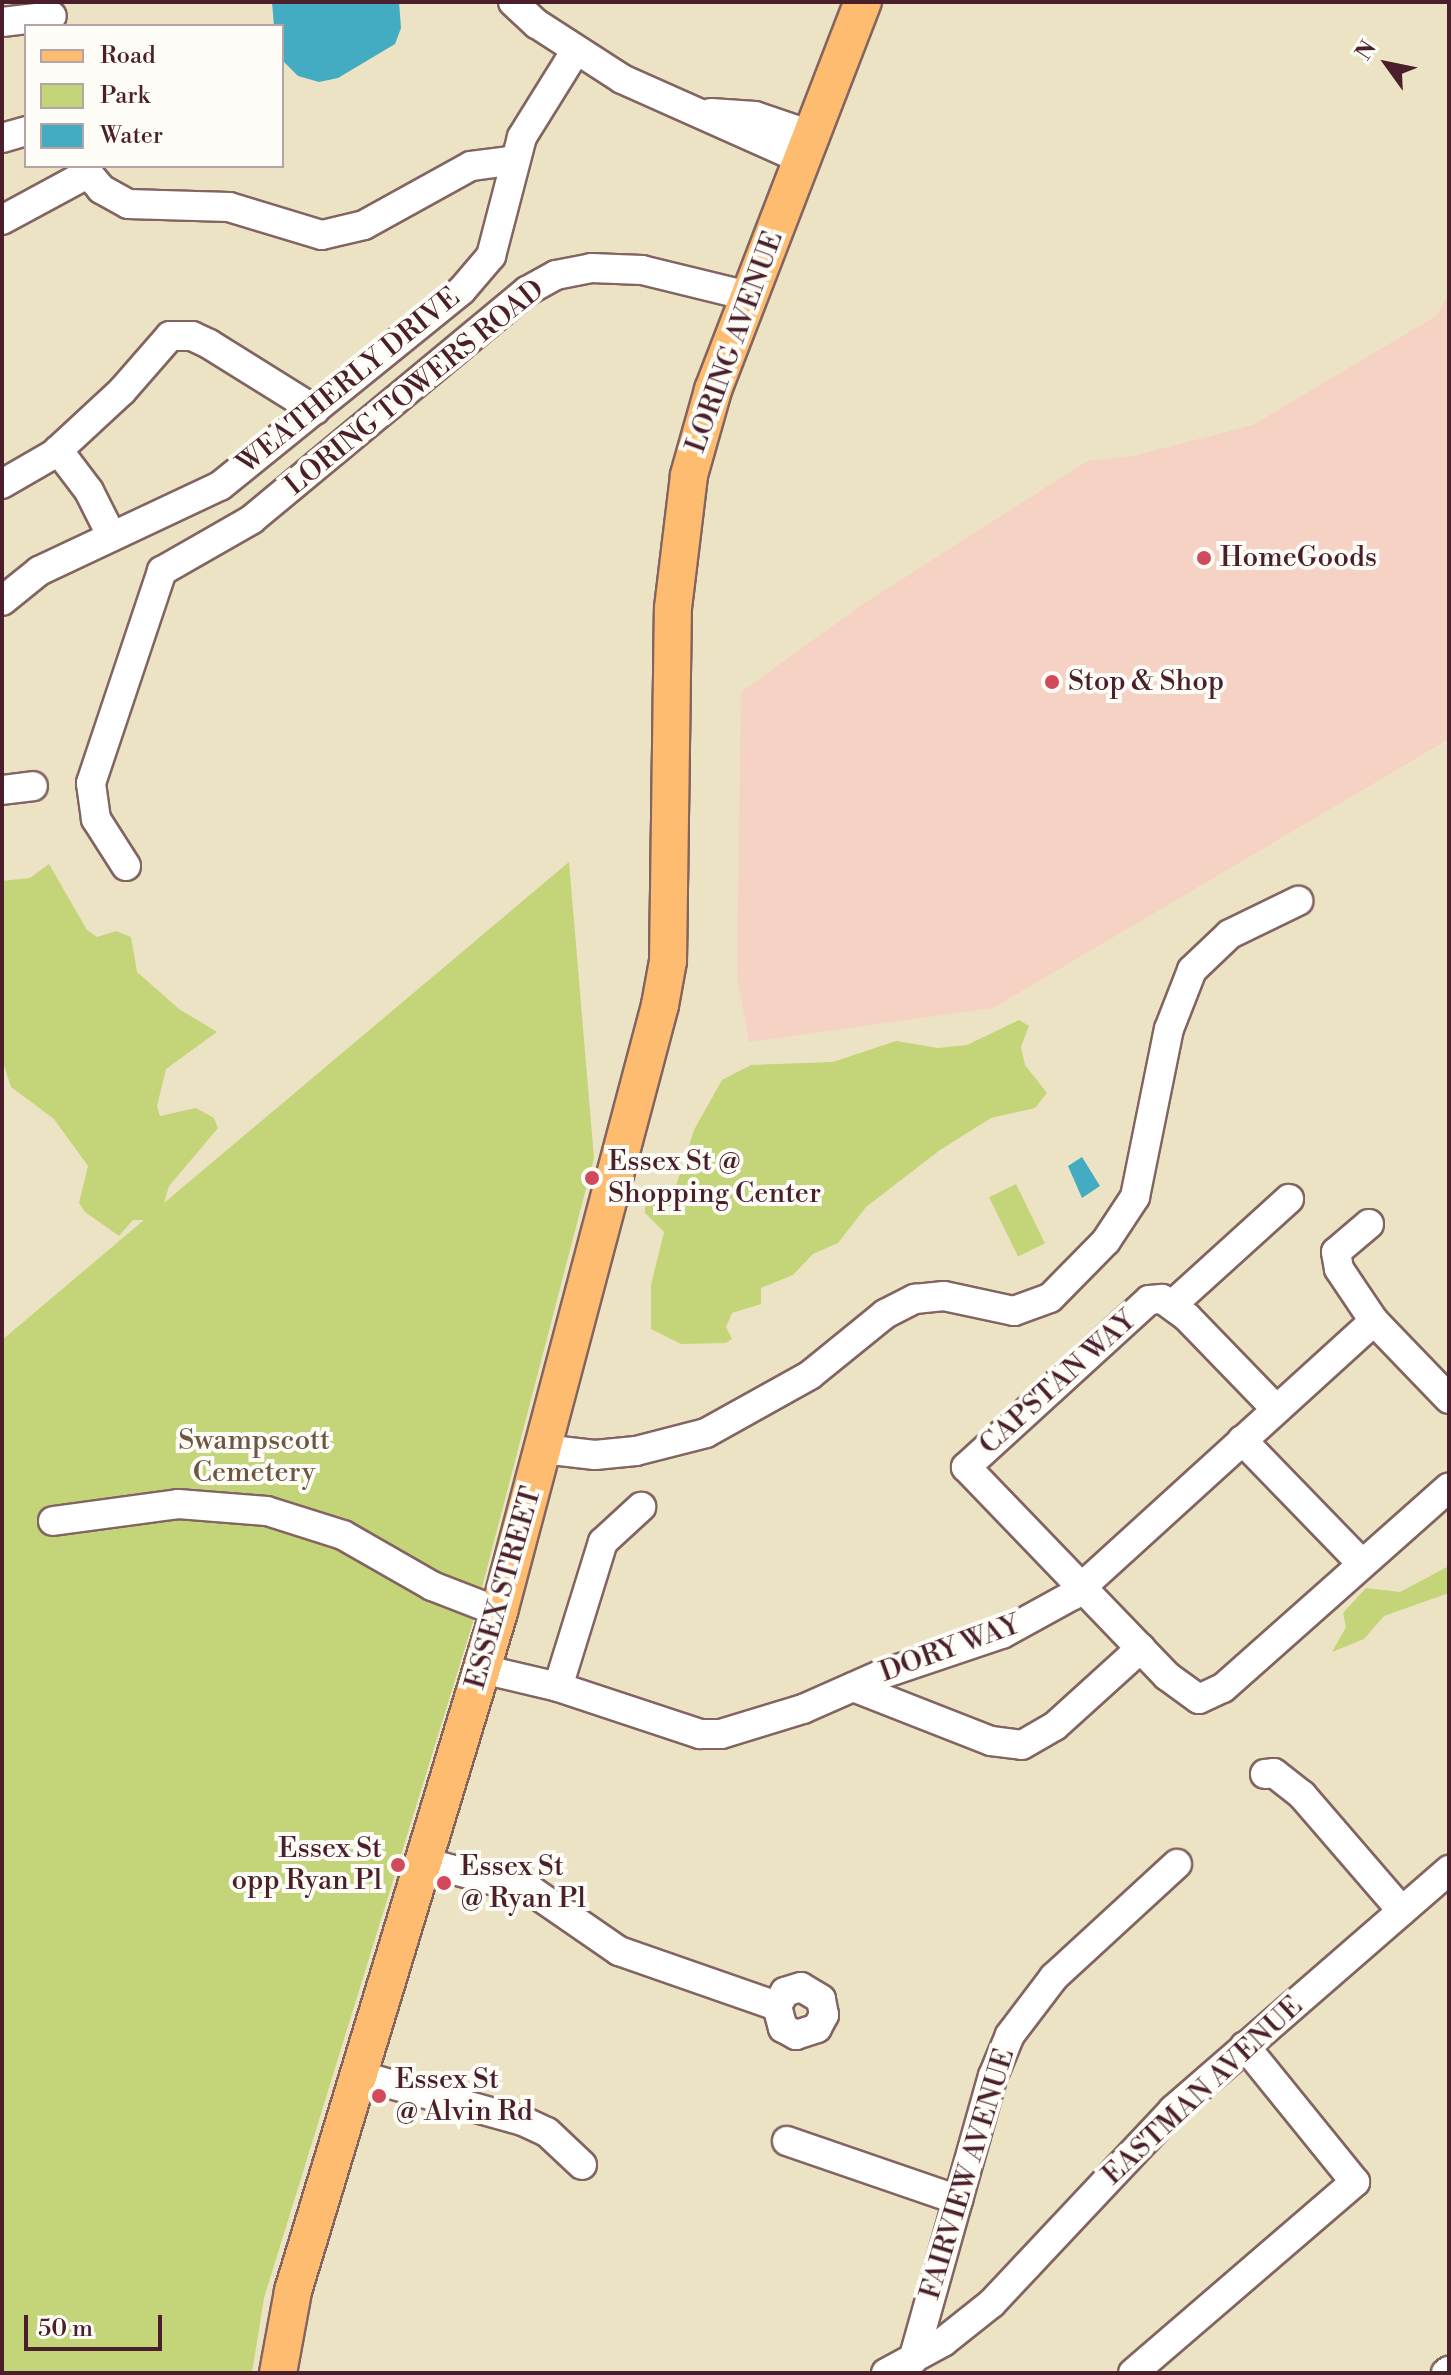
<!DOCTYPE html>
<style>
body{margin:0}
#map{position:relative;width:1451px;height:2375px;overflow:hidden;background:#ece3c4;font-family:"Libre Bodoni",serif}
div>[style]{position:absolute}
.built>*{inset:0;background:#f6d2c4}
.green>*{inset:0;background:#c3d578;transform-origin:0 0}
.water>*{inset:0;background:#43acc3}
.roads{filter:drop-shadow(2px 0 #836461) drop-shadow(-2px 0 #836461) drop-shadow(0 2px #836461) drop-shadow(0 -2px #836461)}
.minor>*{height:28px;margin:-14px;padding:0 14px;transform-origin:14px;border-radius:14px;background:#fff}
.major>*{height:36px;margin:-18px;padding:0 18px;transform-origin:18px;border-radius:18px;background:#fdbc6f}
.dots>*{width:22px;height:22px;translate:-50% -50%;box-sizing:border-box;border:4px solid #fdfcf7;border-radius:50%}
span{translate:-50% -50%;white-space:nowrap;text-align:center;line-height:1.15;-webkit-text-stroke:8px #fdfcf7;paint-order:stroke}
.street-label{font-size:28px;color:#4a1f2b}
.poi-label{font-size:28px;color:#4a1f2b}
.left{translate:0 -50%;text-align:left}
.right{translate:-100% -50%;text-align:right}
.park-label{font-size:28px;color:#6e5642}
.frame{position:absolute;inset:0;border:4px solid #4a1f2b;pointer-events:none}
.legend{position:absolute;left:24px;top:24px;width:260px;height:144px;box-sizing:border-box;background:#fdfcf7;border:2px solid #b5a4a5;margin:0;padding:10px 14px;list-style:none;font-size:24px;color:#4a1f2b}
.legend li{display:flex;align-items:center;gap:16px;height:40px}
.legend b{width:40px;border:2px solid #b5a4a5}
.north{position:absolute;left:1347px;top:24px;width:80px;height:80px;-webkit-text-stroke:6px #fdfcf7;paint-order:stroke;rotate:303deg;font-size:22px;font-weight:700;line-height:32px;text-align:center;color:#4a1f2b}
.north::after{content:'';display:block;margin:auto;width:28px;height:36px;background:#4a1f2b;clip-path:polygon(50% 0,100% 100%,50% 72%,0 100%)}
.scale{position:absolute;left:24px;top:2315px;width:138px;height:36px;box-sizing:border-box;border:4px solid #4a1f2b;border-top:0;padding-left:10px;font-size:24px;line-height:28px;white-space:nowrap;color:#4a1f2b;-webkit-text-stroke:6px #fdfcf7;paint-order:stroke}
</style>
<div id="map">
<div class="built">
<i style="clip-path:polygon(1449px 293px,1449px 739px,993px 1008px,749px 1042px,737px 975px,741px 692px,863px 604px,1087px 461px,1133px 456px,1253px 425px,1436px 316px)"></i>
</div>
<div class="green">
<i style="clip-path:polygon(569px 862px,594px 1158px,473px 1622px,264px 2298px,252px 2373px,2px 2373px,2px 1340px,144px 1220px,133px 1220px,119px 1236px,85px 1212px,79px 1203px,88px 1166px,54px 1119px,11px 1087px,2px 1059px,2px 881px,30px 878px,49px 864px,87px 930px,97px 937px,116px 931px,131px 937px,137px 972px,179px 1009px,217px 1032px,166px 1069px,157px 1106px,160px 1116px,196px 1108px,214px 1118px,218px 1128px,169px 1186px,164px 1203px)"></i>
<i style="clip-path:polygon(1019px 1020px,1029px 1026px,1021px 1047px,1025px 1065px,1047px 1093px,1035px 1108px,991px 1118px,940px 1150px,866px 1207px,838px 1243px,813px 1254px,793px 1275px,761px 1288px,761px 1304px,732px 1313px,726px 1327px,732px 1339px,726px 1343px,681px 1344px,651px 1329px,651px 1285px,664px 1232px,645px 1213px,645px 1207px,674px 1192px,694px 1130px,722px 1080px,751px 1065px,833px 1062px,896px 1041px,938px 1048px,967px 1045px)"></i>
<i style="left:1016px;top:1184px;width:66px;height:30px;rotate:64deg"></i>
<i style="clip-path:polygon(1449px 1566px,1449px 1593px,1384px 1616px,1364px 1639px,1332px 1652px,1346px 1627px,1343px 1613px,1366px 1588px,1400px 1592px)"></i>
</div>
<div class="water">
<i style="clip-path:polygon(272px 2px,399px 2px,401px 28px,395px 44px,338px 78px,319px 82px,298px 76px,282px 60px,282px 26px,274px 26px)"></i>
<i style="clip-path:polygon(1082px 1157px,1100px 1186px,1082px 1198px,1068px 1166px)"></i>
</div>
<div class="roads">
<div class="minor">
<i style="left:513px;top:2px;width:33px;rotate:43deg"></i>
<i style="left:537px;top:24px;width:101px;rotate:32.9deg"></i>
<i style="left:622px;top:79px;width:197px;rotate:24deg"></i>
<i style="left:2px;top:22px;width:50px;rotate:-6.8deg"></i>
<i style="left:711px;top:113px;width:44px;rotate:3.9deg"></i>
<i style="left:755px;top:116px;width:59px;rotate:18.7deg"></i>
<i style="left:2px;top:138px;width:25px;rotate:-16deg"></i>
<i style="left:82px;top:166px;width:30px;rotate:50deg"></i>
<i style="left:101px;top:189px;width:31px;rotate:29deg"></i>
<i style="left:128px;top:204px;width:101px;rotate:1.7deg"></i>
<i style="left:229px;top:207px;width:97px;rotate:16.8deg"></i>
<i style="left:322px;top:235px;width:43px;rotate:-13.4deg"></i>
<i style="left:364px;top:225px;width:122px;rotate:-28.9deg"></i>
<i style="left:471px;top:166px;width:45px;rotate:-7.6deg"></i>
<i style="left:2px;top:220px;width:97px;rotate:-28.4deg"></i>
<i style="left:58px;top:450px;width:51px;rotate:52.9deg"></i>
<i style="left:89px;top:491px;width:51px;rotate:63.4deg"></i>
<i style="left:2px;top:484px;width:60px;rotate:-30deg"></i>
<i style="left:54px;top:454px;width:93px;rotate:-42.8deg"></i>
<i style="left:122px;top:391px;width:73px;rotate:-48.9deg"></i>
<i style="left:170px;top:336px;width:22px"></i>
<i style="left:192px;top:336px;width:19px;rotate:25deg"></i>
<i style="left:209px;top:344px;width:125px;rotate:31.9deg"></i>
<i style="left:2px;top:601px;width:48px;rotate:-39deg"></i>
<i style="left:39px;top:571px;width:200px;rotate:-25.2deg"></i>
<i style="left:220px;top:486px;width:311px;rotate:-39deg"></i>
<i style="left:462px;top:290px;width:45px;rotate:-49.5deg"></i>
<i style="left:491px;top:256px;width:123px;rotate:-75.4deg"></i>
<i style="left:522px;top:137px;width:100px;rotate:-58.1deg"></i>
<i style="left:2px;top:790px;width:31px;rotate:-7deg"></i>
<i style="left:126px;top:866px;width:56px;rotate:-122.6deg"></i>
<i style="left:96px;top:819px;width:36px;rotate:-98deg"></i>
<i style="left:91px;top:783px;width:224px;rotate:-71.5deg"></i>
<i style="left:162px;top:571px;width:103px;rotate:-29.8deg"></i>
<i style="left:251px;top:520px;width:359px;rotate:-39.7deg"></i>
<i style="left:527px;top:291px;width:33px;rotate:-29deg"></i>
<i style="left:556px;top:275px;width:36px;rotate:-11deg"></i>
<i style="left:591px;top:268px;width:51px;rotate:2.2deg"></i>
<i style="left:642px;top:270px;width:110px;rotate:13.7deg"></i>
<i style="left:1369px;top:1224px;width:43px;rotate:139.7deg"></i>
<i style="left:1336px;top:1252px;width:17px;rotate:80deg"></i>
<i style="left:1339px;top:1269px;width:63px;rotate:56.1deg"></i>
<i style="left:1374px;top:1321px;width:108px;rotate:46.1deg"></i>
<i style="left:1172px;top:1305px;width:158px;rotate:-42.2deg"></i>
<i style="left:1276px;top:1409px;width:128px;rotate:-134.1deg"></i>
<i style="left:1187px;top:1317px;width:31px;rotate:-144deg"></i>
<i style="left:1162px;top:1299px;width:13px;rotate:176deg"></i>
<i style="left:1149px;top:1300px;width:248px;rotate:137.6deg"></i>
<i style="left:966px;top:1467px;width:290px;rotate:46.1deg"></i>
<i style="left:1167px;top:1676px;width:39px;rotate:36deg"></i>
<i style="left:1199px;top:1699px;width:26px;rotate:-25deg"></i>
<i style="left:1223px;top:1688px;width:302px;rotate:-41.6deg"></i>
<i style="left:1242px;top:1440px;width:171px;rotate:45.9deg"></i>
<i style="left:543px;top:1449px;width:52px;rotate:6.6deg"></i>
<i style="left:595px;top:1455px;width:41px;rotate:-5.6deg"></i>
<i style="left:636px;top:1451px;width:72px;rotate:-14.4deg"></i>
<i style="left:706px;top:1433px;width:119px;rotate:-29.1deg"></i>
<i style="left:810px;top:1375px;width:97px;rotate:-39.1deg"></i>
<i style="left:885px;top:1314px;width:34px;rotate:-27deg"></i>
<i style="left:915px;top:1299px;width:29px;rotate:-6deg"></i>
<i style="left:944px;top:1296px;width:72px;rotate:12.1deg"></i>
<i style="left:1014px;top:1311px;width:38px;rotate:-20deg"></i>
<i style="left:1050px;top:1298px;width:80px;rotate:-45.5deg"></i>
<i style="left:1106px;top:1241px;width:53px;rotate:-56.6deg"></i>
<i style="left:1135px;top:1197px;width:171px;rotate:-78.6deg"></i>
<i style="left:1169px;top:1029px;width:63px;rotate:-68.7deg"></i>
<i style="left:1192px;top:970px;width:52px;rotate:-43.5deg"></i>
<i style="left:1230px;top:934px;width:76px;rotate:-25.9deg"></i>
<i style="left:53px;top:1521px;width:126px;rotate:-7.7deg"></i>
<i style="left:178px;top:1504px;width:89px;rotate:4.5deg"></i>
<i style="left:267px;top:1511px;width:80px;rotate:17.5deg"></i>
<i style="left:343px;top:1535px;width:103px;rotate:29.8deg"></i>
<i style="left:432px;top:1586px;width:72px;rotate:21.2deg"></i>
<i style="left:482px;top:1669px;width:78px;rotate:13.3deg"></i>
<i style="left:558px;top:1687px;width:150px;rotate:18.3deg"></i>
<i style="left:700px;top:1734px;width:21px"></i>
<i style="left:721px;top:1734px;width:86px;rotate:-17deg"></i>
<i style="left:803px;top:1709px;width:84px;rotate:-23.8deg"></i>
<i style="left:880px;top:1675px;width:129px;rotate:-18.6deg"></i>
<i style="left:1002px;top:1634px;width:81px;rotate:-28.8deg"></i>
<i style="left:1073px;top:1595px;width:407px;rotate:-42.3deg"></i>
<i style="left:558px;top:1687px;width:152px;rotate:-72.8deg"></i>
<i style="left:603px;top:1542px;width:52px;rotate:-42.6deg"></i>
<i style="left:853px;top:1687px;width:148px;rotate:21.4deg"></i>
<i style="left:991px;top:1741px;width:31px;rotate:7deg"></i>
<i style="left:1022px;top:1745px;width:38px;rotate:-30deg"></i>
<i style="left:1055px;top:1726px;width:116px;rotate:-42.2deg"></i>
<i style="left:1265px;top:1774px;width:9px;rotate:-6deg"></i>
<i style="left:1274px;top:1773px;width:36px;rotate:38deg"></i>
<i style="left:1302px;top:1795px;width:153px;rotate:49.2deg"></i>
<i style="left:424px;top:1862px;width:112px;rotate:15deg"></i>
<i style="left:532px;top:1891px;width:106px;rotate:34.6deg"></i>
<i style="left:619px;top:1951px;width:167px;rotate:19.2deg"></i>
<i style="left:777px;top:2006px;width:23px;rotate:75deg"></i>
<i style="left:783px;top:2028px;width:15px;rotate:28deg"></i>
<i style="left:796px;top:2035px;width:22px;rotate:-18deg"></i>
<i style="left:817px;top:2028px;width:15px;rotate:-62deg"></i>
<i style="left:824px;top:2015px;width:16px;rotate:-101deg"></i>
<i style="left:821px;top:1999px;width:23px;rotate:-149deg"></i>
<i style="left:801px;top:1987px;width:17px;rotate:163deg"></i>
<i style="left:785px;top:1992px;width:16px;rotate:120deg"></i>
<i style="left:358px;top:2075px;width:171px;rotate:15.6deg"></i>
<i style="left:523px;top:2121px;width:26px;rotate:25deg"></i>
<i style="left:547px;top:2132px;width:48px;rotate:43.3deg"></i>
<i style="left:787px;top:2141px;width:181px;rotate:19deg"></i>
<i style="left:913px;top:2360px;width:295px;rotate:-74.3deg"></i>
<i style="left:993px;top:2076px;width:44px;rotate:-67.5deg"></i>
<i style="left:1010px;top:2035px;width:73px;rotate:-52.8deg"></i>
<i style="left:1054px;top:1977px;width:167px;rotate:-42.6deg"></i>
<i style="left:886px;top:2373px;width:65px;rotate:-28.5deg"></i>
<i style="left:943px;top:2342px;width:63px;rotate:-38.5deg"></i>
<i style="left:992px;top:2303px;width:265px;rotate:-46.8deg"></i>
<i style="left:1173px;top:2110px;width:366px;rotate:-41deg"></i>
<i style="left:1133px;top:2373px;width:293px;rotate:-40.7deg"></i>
<i style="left:1355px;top:2182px;width:175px;rotate:-129deg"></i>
<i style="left:1446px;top:2373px;width:4px;rotate:-34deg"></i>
</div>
<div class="major">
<i style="left:278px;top:2373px;width:83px;rotate:-79.6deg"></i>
<i style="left:293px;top:2291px;width:710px;rotate:-73.12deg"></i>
<i style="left:499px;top:1612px;width:628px;rotate:-75.14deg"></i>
<i style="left:660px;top:1005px;width:45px;rotate:-79.7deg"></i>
<i style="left:668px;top:961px;width:353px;rotate:-89.2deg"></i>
<i style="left:673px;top:608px;width:134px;rotate:-83.1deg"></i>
<i style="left:689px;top:475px;width:88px;rotate:-74.2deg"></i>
<i style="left:713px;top:390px;width:416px;rotate:-68.9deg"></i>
</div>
</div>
<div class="dots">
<i style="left:1204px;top:558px;background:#d1495b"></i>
<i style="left:1052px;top:682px;background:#d1495b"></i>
<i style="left:592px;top:1178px;background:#d1495b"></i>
<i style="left:398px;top:1865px;background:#d1495b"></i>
<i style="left:444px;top:1883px;background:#d1495b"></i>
<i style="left:379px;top:2096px;background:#d1495b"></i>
</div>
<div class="street-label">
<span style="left:735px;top:342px;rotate:-70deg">LORING AVENUE</span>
<span style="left:349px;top:381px;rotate:-39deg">WEATHERLY DRIVE</span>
<span style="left:415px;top:388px;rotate:-39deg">LORING TOWERS ROAD</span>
<span style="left:1058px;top:1383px;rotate:-42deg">CAPSTAN WAY</span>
<span style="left:504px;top:1588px;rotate:-74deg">ESSEX STREET</span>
<span style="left:950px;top:1649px;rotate:-20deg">DORY WAY</span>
<span style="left:1203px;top:2091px;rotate:-43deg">EASTMAN AVENUE</span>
<span style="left:968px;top:2174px;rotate:-73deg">FAIRVIEW AVENUE</span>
</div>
<div class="poi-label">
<span class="left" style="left:1220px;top:558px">HomeGoods</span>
<span class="left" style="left:1068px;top:682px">Stop &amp; Shop</span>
<span class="left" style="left:608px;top:1178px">Essex St @<br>Shopping Center</span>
<span class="right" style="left:382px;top:1865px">Essex St<br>opp Ryan Pl</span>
<span class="left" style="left:460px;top:1883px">Essex St<br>@ Ryan Pl</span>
<span class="left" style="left:395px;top:2096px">Essex St<br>@ Alvin Rd</span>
</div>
<div class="park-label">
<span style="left:254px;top:1457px">Swampscott<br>Cemetery</span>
</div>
<div class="frame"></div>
<ul class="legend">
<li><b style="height:10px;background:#fdbc6f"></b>Road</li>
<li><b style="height:22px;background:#c3d578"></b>Park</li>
<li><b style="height:22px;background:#43acc3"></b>Water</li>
</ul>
<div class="north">N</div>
<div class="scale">50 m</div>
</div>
